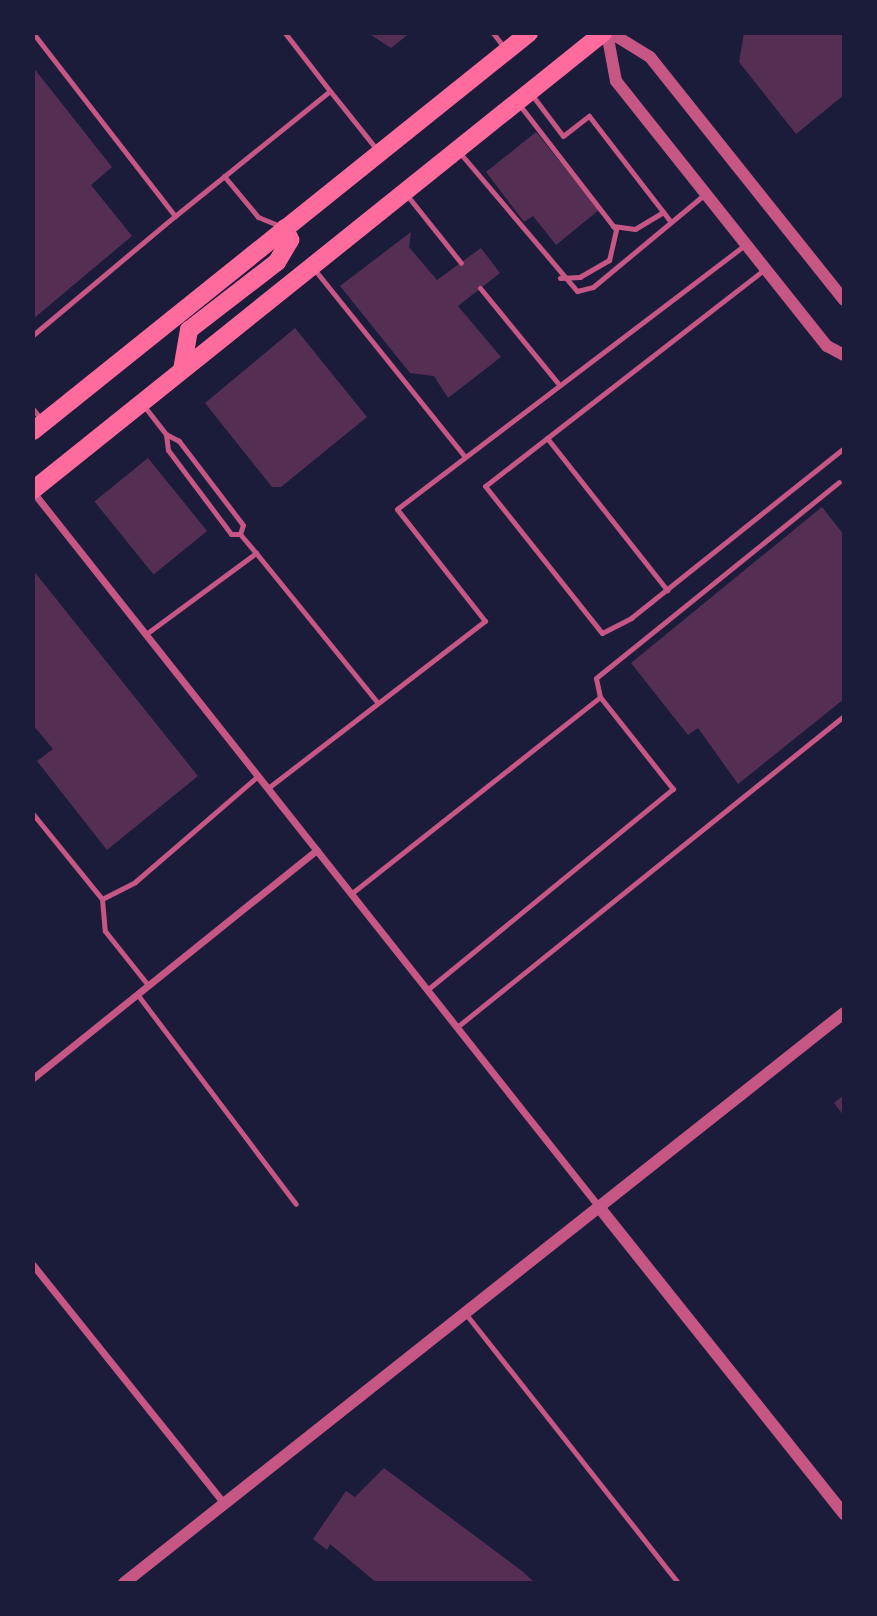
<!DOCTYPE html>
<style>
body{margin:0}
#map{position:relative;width:877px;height:1616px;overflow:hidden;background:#1b1b3a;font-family:Inter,sans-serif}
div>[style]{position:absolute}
.building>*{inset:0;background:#542f53;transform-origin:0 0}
.service>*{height:5px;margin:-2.5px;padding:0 2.5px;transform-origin:2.5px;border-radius:2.5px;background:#c65784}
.minor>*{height:7px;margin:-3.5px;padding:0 3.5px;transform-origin:3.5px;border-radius:3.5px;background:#c65784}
.tertiary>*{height:12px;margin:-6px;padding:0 6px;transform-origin:6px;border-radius:6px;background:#c65784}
.primary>*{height:18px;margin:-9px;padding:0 9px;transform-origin:9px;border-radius:9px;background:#ff6b9d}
span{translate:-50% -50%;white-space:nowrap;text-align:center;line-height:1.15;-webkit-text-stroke:5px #1b1b3a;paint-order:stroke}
.frame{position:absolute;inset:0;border:35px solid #1b1b3a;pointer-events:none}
</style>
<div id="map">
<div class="building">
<i style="clip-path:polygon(368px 33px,410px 33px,391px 48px)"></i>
<i style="clip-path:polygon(744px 33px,844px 33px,844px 95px,796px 134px,739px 62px)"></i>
<i style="clip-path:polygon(33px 67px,112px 167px,91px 185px,132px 236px,33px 319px)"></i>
<i style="clip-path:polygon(536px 132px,599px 210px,556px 245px,533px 216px,524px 222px,486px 172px)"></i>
<i style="clip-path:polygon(411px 232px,409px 247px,437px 280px,481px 248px,500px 273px,458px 306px,501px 357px,448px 398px,434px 376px,410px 373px,340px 286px)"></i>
<i style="clip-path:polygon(295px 328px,367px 417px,281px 487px,272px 487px,205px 403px)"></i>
<i style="left:148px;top:458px;width:94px;height:69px;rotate:51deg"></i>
<i style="clip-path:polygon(822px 507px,844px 535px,844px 699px,738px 784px,698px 728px,688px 735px,631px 663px)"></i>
<i style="clip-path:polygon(33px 570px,198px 776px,107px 850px,37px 761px,53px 749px,33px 725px)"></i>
<i style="clip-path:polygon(844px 1095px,844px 1116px,834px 1103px)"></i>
<i style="clip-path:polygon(384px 1468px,522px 1571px,535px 1583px,377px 1583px,330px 1544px,327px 1550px,313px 1539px,346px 1491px,355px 1497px)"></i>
</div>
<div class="service">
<i style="left:33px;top:33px;width:232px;rotate:52.2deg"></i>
<i style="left:175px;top:216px;width:199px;rotate:-38.9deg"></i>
<i style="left:330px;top:91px;width:77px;rotate:51.3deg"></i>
<i style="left:285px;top:33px;width:73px;rotate:52.2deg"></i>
<i style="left:493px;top:33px;width:18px;rotate:52deg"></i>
<i style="left:532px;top:95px;width:51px;rotate:52.9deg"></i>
<i style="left:563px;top:136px;width:33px;rotate:-38deg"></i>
<i style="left:589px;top:116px;width:134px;rotate:52.3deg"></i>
<i style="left:518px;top:103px;width:160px;rotate:52.3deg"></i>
<i style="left:616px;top:230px;width:31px;rotate:103deg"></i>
<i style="left:609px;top:260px;width:34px;rotate:150deg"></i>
<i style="left:580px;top:277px;width:20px;rotate:177deg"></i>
<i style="left:460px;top:153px;width:181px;rotate:49.7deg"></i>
<i style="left:577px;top:291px;width:16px;rotate:-14deg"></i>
<i style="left:593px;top:287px;width:144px;rotate:-39.7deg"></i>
<i style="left:224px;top:176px;width:53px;rotate:50.3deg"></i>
<i style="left:258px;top:217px;width:24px;rotate:22deg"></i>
<i style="left:406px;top:194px;width:88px;rotate:51.4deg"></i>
<i style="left:613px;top:226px;width:22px;rotate:8deg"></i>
<i style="left:635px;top:229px;width:33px;rotate:-31deg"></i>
<i style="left:314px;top:269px;width:238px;rotate:51.2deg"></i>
<i style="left:765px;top:269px;width:354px;rotate:142.2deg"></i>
<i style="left:485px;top:486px;width:188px;rotate:51.5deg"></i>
<i style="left:602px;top:633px;width:33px;rotate:-27deg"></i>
<i style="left:631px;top:618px;width:273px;rotate:-38.6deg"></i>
<i style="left:480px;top:288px;width:122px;rotate:50.7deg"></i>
<i style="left:33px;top:335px;width:185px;rotate:-40deg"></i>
<i style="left:144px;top:406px;width:36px;rotate:52deg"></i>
<i style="left:33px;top:409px;width:14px;rotate:51deg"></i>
<i style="left:547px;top:438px;width:194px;rotate:51.7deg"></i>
<i style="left:844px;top:478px;width:10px;rotate:90deg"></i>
<i style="left:240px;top:534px;width:9px;rotate:-72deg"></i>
<i style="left:243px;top:525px;width:106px;rotate:-127.3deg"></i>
<i style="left:179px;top:441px;width:15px;rotate:-152deg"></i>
<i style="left:166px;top:434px;width:16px;rotate:83deg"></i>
<i style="left:168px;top:450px;width:105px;rotate:53.1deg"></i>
<i style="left:231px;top:534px;width:9px"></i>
<i style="left:240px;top:534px;width:25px;rotate:50deg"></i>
<i style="left:146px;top:634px;width:137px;rotate:-36.4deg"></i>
<i style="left:256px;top:553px;width:193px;rotate:50.9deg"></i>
<i style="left:268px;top:788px;width:274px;rotate:-37.6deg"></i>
<i style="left:485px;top:621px;width:142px;rotate:-128.2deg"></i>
<i style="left:397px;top:509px;width:437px;rotate:-37.2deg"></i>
<i style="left:33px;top:814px;width:109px;rotate:50.9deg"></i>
<i style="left:102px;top:899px;width:32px;rotate:85deg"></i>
<i style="left:105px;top:931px;width:69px;rotate:51.5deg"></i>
<i style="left:352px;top:893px;width:316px;rotate:-38.3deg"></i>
<i style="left:102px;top:899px;width:37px;rotate:-27deg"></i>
<i style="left:135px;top:882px;width:162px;rotate:-40.8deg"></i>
<i style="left:427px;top:990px;width:318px;rotate:-39.3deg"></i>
<i style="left:673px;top:789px;width:117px;rotate:-128.4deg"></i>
<i style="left:600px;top:697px;width:19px;rotate:-102deg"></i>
<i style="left:596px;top:678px;width:312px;rotate:-38.9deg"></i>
<i style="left:137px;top:994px;width:263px;rotate:52.9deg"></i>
<i style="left:457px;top:1027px;width:496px;rotate:-38.8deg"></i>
<i style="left:465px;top:1313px;width:344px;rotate:51.7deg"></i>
</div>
<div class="minor">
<i style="left:33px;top:492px;width:912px;rotate:51.63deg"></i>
<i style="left:33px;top:1078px;width:364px;rotate:-38.8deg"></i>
<i style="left:33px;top:1265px;width:305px;rotate:51.3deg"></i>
</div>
<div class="tertiary">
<i style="left:607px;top:33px;width:49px;rotate:79.4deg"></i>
<i style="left:616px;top:81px;width:339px;rotate:51.5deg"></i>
<i style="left:827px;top:346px;width:19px;rotate:28deg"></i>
<i style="left:611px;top:33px;width:46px;rotate:31.6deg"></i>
<i style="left:650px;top:57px;width:311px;rotate:51.4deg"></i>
<i style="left:599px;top:1207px;width:393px;rotate:51.4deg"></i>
<i style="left:124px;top:1583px;width:918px;rotate:-38.37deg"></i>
</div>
<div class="primary">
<i style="left:182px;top:370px;width:41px;rotate:-80.1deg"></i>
<i style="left:189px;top:330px;width:111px;rotate:-37.7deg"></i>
<i style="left:277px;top:262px;width:26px;rotate:-59deg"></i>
<i style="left:290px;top:240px;width:13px;rotate:-113deg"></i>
<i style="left:33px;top:431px;width:636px;rotate:-38.74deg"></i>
<i style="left:33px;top:490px;width:731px;rotate:-38.72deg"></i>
</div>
<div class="frame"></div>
</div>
